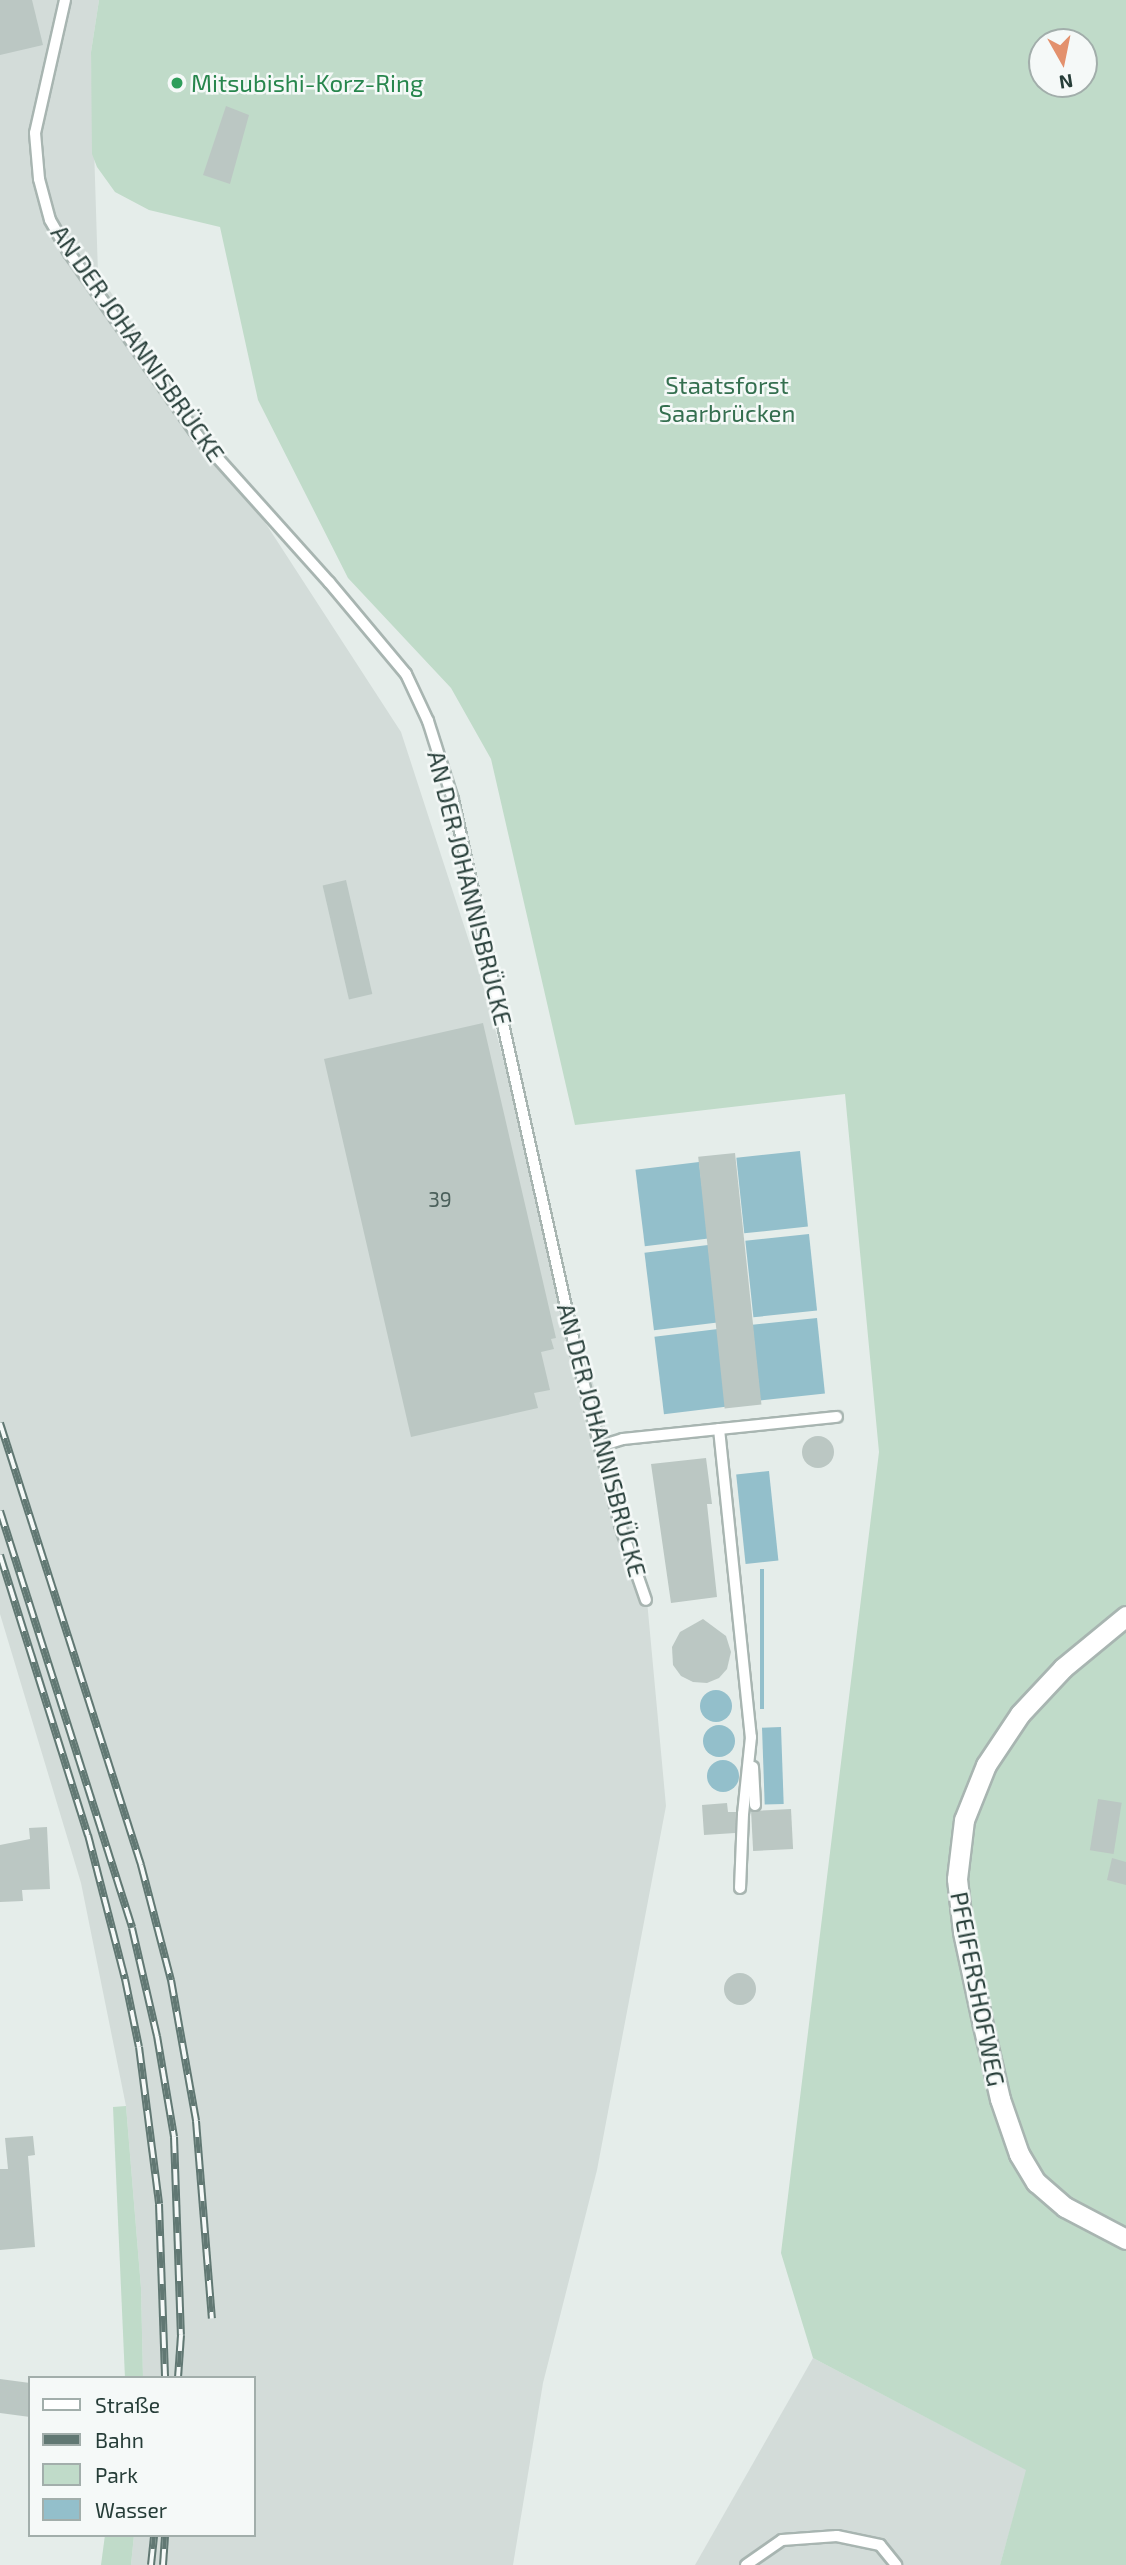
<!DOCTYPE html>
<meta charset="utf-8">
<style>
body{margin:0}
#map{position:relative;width:1126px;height:2565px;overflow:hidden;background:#e5edea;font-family:"Exo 2",sans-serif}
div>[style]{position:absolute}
.built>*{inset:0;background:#d3dcd9}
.green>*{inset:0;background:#c0dbc9}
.water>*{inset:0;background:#93bfcb;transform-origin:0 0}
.round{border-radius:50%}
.building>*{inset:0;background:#bbc7c3;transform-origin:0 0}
.roads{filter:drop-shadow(2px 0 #a8b5b1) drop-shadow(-2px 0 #a8b5b1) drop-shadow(0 2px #a8b5b1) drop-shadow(0 -2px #a8b5b1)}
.service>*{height:10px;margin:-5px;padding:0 5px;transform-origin:5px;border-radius:5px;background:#fff}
.minor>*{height:19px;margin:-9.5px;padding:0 9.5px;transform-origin:9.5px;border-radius:9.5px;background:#fff}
.rail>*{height:8px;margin-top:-4px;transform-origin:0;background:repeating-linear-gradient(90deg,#f5f9f8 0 16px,#617873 0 32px);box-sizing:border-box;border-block:2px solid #617873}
.dots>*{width:19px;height:19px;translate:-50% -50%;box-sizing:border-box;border:4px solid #f5f9f8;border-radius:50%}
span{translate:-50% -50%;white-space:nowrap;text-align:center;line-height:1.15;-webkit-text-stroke:5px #f5f9f8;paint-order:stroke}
.number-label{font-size:21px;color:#4b605b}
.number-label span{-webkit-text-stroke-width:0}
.leisure-label{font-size:24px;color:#27864d}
.left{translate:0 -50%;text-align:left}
.street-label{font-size:24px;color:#263d38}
.park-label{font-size:24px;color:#346f4f}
.legend{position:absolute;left:28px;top:2376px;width:228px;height:161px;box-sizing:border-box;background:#f5f9f8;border:2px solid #a2aeab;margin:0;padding:9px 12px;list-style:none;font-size:21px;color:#263d38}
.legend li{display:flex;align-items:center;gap:14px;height:35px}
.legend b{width:35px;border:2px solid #a2aeab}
.north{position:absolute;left:1028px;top:28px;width:70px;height:70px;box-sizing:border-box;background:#f5f9f8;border:2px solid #a2aeab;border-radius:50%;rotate:171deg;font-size:19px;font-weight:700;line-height:28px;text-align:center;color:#263d38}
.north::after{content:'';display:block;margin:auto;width:24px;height:32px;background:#e3916d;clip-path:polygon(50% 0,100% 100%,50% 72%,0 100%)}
</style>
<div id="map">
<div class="built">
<i style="clip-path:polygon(0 0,99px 0,91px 52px,98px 274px,185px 399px,401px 732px,481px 978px,644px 1568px,666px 1806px,597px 2170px,543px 2383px,513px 2565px,131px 2565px,134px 2535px,254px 2535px,254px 2378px,143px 2378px,141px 2288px,126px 2106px,81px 1883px,0 1614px)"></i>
<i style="clip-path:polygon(813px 2358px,1027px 2470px,1000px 2565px,695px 2565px)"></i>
</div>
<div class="green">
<i style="clip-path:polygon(evenodd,99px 0,1126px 0,1126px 2565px,1000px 2565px,1026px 2470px,813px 2358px,781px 2253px,879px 1452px,845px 1094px,575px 1125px,491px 759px,451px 688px,348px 578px,258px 400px,220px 227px,149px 210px,115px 192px,97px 167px,92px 154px,91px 52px,99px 0,1042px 42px,1084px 42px,1084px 84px,1042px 84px,1042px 42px)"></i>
<i style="clip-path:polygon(126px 2106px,141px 2288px,143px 2378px,125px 2378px,113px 2107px)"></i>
<i style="clip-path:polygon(105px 2535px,134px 2535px,131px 2565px,101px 2565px)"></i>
</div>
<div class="water">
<i style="left:800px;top:1151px;width:76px;height:64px;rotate:84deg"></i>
<i style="left:699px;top:1162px;width:77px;height:64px;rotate:83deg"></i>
<i style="left:809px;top:1234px;width:77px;height:64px;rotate:84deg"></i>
<i style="left:708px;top:1245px;width:78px;height:64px;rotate:83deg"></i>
<i style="left:817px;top:1318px;width:76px;height:65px;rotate:84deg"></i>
<i style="left:718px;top:1329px;width:78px;height:64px;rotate:83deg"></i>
<i style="left:769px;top:1471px;width:90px;height:33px;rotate:84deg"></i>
<i style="left:760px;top:1569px;width:4px;height:140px"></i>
<i class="round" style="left:700px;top:1690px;width:32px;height:32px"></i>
<i class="round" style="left:703px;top:1725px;width:32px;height:32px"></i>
<i style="left:781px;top:1727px;width:77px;height:19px;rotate:88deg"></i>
<i class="round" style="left:707px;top:1760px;width:32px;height:32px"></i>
</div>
<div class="building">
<i style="clip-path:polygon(0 0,32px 0,43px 45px,0 55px)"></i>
<i style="clip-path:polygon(226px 106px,249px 115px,230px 184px,203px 175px)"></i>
<i style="left:346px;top:880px;width:117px;height:24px;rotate:77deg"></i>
<i style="clip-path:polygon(483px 1023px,556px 1338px,551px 1339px,554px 1349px,541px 1352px,550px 1390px,534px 1393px,538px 1408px,411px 1437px,324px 1059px)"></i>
<i style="left:735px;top:1153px;width:253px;height:37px;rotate:84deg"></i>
<i class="round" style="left:802px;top:1436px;width:32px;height:32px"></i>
<i style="clip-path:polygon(706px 1458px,712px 1504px,707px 1504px,717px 1597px,671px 1603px,651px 1464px)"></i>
<i style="clip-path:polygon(703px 1619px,726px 1636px,731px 1652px,727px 1669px,719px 1678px,707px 1683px,693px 1682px,681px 1676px,673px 1665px,672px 1647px,680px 1632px)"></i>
<i style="left:1098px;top:1799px;width:24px;height:52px;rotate:9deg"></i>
<i style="clip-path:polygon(727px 1803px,728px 1812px,736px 1812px,735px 1833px,704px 1835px,702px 1805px)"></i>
<i style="left:791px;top:1809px;width:40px;height:40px;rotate:87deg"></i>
<i style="clip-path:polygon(47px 1827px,50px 1889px,22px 1890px,23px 1901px,0 1902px,0 1845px,30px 1839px,29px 1828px)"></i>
<i style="clip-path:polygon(1112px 1858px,1126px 1862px,1126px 1885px,1107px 1880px)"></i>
<i class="round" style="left:724px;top:1973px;width:32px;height:32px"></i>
<i style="clip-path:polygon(33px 2136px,35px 2155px,28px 2156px,35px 2247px,0 2250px,0 2169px,8px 2169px,5px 2138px)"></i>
<i style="clip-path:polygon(0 2379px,30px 2383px,30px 2417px,0 2413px)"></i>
</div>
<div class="roads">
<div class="service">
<i style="left:65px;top:0;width:136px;rotate:102.7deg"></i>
<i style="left:35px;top:133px;width:46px;rotate:85deg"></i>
<i style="left:39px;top:179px;width:42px;rotate:75deg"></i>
<i style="left:50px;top:220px;width:39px;rotate:60deg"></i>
<i style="left:70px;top:254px;width:221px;rotate:54.9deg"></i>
<i style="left:197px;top:435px;width:198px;rotate:48.1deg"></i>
<i style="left:329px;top:582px;width:120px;rotate:50.1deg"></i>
<i style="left:406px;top:674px;width:52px;rotate:64.9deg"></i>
<i style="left:428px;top:721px;width:83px;rotate:72.4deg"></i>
<i style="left:453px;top:800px;width:579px;rotate:77.43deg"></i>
<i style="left:579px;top:1365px;width:168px;rotate:75.6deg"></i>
<i style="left:621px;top:1528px;width:76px;rotate:70.9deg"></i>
<i style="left:719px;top:1429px;width:310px;rotate:84.1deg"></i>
<i style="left:751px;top:1737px;width:77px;rotate:95.9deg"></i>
<i style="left:743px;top:1814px;width:74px;rotate:92.3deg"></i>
<i style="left:600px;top:1446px;width:24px;rotate:-17deg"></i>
<i style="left:623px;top:1439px;width:215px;rotate:-5.9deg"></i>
<i style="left:753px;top:1767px;width:38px;rotate:87deg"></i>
<i style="left:746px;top:2565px;width:44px;rotate:-34.8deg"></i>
<i style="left:782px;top:2540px;width:55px;rotate:-4.2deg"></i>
<i style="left:837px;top:2536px;width:44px;rotate:11.8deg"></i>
<i style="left:880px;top:2545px;width:26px;rotate:51deg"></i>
</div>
<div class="minor">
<i style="left:1126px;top:1616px;width:82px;rotate:140.5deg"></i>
<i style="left:1063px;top:1668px;width:63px;rotate:133.1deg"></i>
<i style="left:1020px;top:1714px;width:61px;rotate:123.7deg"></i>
<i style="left:986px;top:1765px;width:59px;rotate:111.8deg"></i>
<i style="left:964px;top:1820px;width:59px;rotate:96.8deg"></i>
<i style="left:957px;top:1879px;width:53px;rotate:83.5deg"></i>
<i style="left:963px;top:1932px;width:91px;rotate:77.9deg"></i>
<i style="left:982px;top:2021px;width:80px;rotate:77deg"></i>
<i style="left:1000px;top:2099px;width:58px;rotate:70.9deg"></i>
<i style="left:1019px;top:2154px;width:33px;rotate:59deg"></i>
<i style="left:1036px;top:2182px;width:38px;rotate:41deg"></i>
<i style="left:1065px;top:2207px;width:69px;rotate:27.7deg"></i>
</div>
</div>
<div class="rail">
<i style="left:0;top:1423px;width:464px;rotate:72.3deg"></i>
<i style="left:141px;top:1865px;width:119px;rotate:75.4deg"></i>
<i style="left:171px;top:1980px;width:143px;rotate:79.9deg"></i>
<i style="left:196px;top:2121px;width:198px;rotate:85.4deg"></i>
<i style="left:0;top:1511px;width:437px;rotate:72.4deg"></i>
<i style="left:132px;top:1928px;width:111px;rotate:77deg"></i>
<i style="left:157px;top:2036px;width:102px;rotate:80.4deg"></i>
<i style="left:174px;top:2137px;width:198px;rotate:88deg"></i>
<i style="left:181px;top:2335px;width:43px;rotate:94deg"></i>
<i style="left:0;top:1555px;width:294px;rotate:72.6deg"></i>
<i style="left:88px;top:1835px;width:149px;rotate:75.6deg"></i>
<i style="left:125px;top:1979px;width:69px;rotate:78.4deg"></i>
<i style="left:139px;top:2047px;width:158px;rotate:82.7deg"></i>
<i style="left:159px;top:2204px;width:174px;rotate:88deg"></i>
<i style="left:151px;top:2565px;width:30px;rotate:-84deg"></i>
<i style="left:163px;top:2565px;width:30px;rotate:-86deg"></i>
</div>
<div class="dots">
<i style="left:177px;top:83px;background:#2e9e5b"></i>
</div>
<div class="number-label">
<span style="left:440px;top:1199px">39</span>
</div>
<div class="leisure-label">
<span class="left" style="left:191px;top:83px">Mitsubishi-Korz-Ring</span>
</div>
<div class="street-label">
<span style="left:138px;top:343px;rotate:55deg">AN DER JOHANNISBRÜCKE</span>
<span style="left:470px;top:888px;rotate:76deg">AN DER JOHANNISBRÜCKE</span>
<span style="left:602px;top:1440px;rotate:75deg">AN DER JOHANNISBRÜCKE</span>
<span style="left:978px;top:1989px;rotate:79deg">PFEIFERSHOFWEG</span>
</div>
<div class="park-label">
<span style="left:727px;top:399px">Staatsforst<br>Saarbrücken</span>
</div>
<ul class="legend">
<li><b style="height:9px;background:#fff"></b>Straße</li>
<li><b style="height:9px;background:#617873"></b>Bahn</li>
<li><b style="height:19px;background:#c0dbc9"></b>Park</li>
<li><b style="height:19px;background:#93bfcb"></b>Wasser</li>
</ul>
<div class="north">N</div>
</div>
